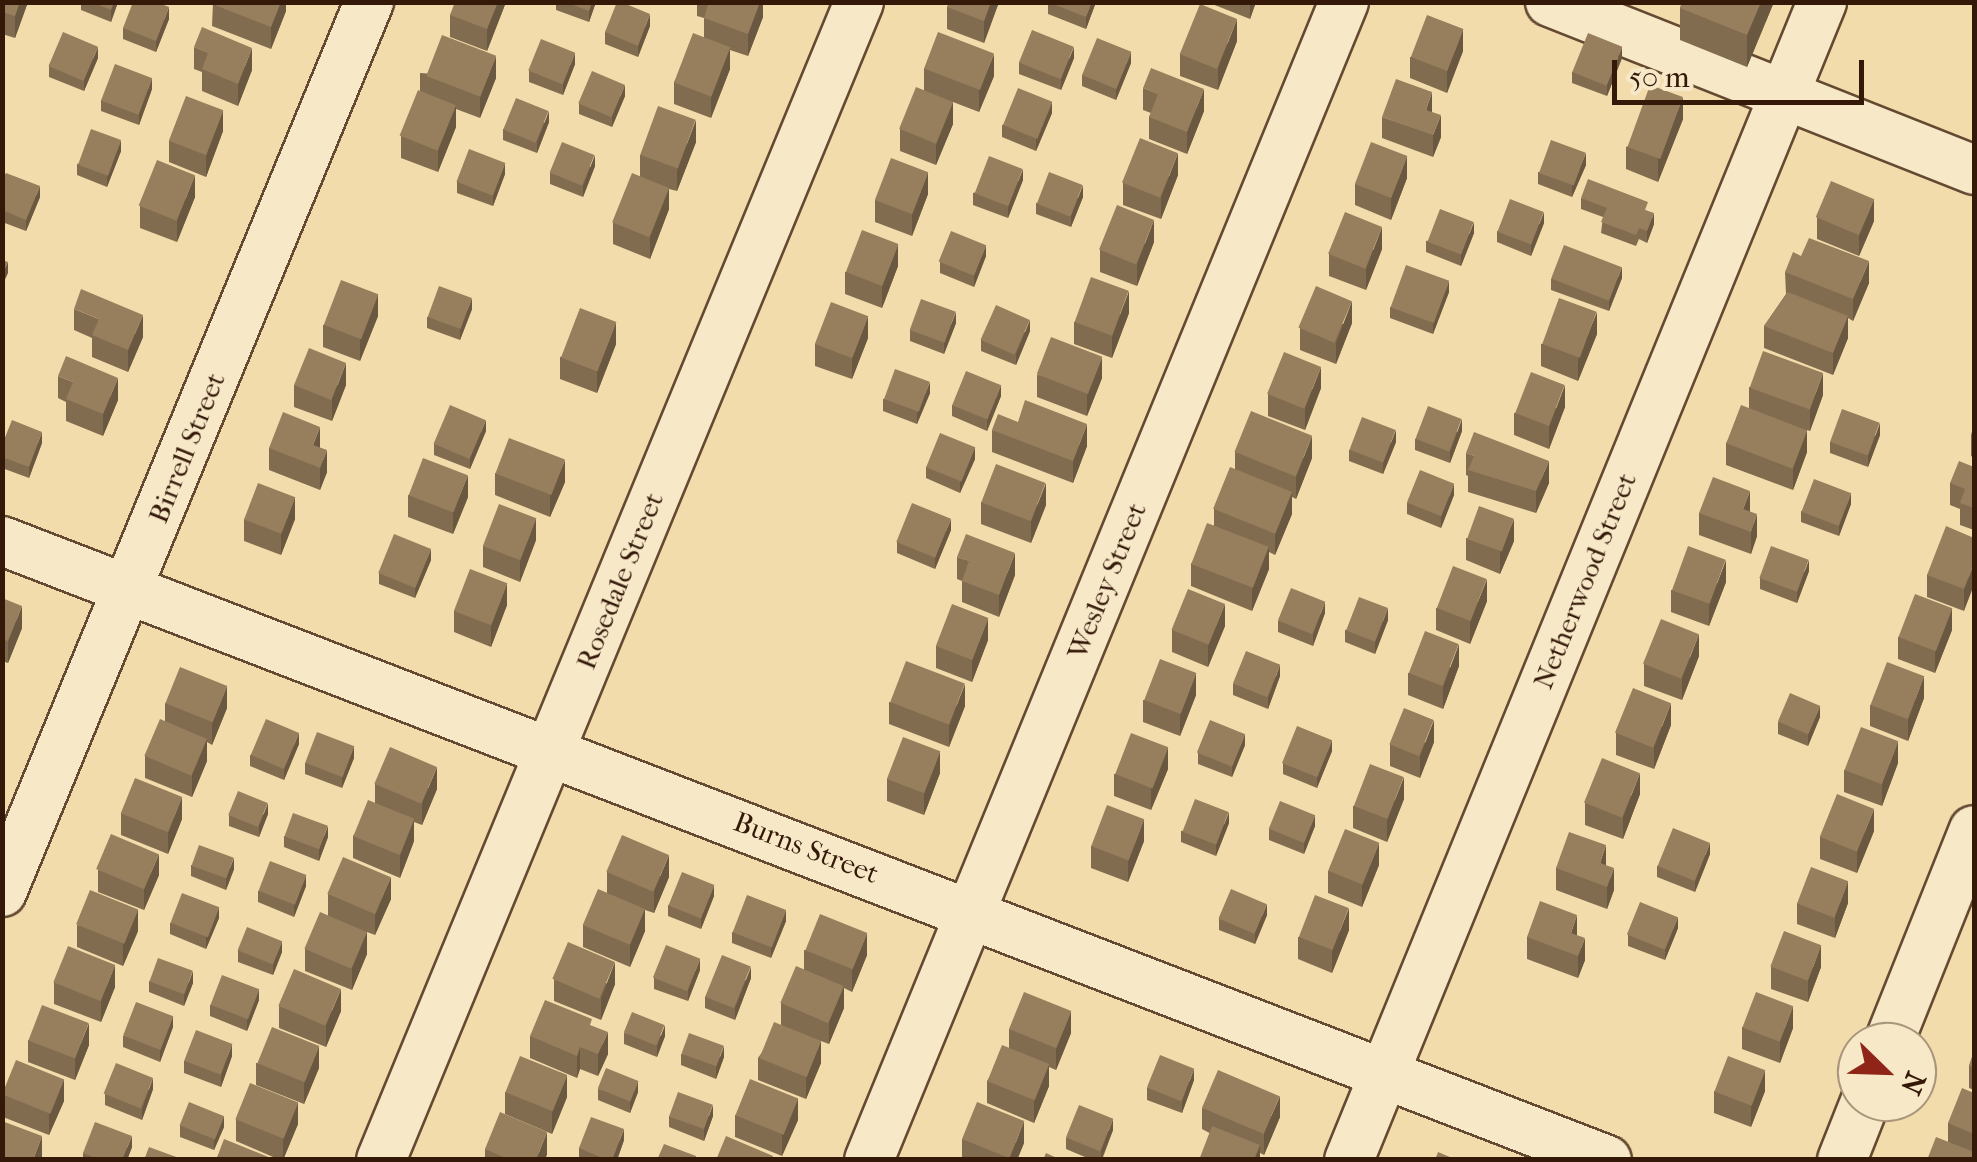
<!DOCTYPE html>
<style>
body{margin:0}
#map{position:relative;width:1977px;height:1162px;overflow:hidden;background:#f3dcab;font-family:"IM FELL French Canon",serif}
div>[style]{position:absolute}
.roads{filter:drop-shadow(2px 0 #644a32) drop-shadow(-2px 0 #644a32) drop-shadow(0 2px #644a32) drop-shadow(0 -2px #644a32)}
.minor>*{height:48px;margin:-24px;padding:0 24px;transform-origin:24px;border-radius:24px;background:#f7e8c8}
.wall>*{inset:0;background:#826c50}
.shaded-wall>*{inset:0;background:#6a5841}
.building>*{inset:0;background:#977e5d;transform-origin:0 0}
span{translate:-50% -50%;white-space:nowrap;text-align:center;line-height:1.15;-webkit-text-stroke:8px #f7e8c8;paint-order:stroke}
.street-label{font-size:28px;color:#341909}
.frame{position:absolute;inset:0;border:5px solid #341909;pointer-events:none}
.north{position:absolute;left:1837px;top:1022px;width:100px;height:100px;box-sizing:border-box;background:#f7e8c8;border:2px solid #a9957c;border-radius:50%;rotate:113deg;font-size:28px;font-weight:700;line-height:40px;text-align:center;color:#341909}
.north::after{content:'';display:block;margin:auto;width:35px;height:45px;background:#8f2418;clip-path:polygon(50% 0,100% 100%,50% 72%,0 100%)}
.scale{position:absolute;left:1612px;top:60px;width:252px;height:45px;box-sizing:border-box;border:5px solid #341909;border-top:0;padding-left:12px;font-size:30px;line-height:35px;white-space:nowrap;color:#341909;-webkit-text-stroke:8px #f7e8c8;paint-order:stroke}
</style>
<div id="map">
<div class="roads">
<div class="minor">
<i style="left:1550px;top:2px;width:456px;rotate:21.6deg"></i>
<i style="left:2px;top:541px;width:1720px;rotate:21.09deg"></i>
<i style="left:2px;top:892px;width:963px;rotate:-67.59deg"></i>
<i style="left:1889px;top:1042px;width:228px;rotate:-68.2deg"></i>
<i style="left:381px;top:1160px;width:1253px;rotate:-67.57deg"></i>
<i style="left:869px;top:1160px;width:1252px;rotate:-67.7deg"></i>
<i style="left:1349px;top:1160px;width:1251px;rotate:-67.78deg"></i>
<i style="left:1842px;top:1160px;width:62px;rotate:-68.4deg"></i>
</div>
</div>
<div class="wall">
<i style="clip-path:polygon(2px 2px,28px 2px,15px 38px,2px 34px)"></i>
<i style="clip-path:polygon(81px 2px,118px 2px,111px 22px,81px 10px)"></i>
<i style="clip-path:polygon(213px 2px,286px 2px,286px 11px,271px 49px,212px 26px)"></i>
<i style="clip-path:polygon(506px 2px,487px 51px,450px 37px,450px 15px)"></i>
<i style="clip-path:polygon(556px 2px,596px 2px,589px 22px,556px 10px)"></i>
<i style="clip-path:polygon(697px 2px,763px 2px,763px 17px,748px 56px,730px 50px,730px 69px,711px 118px,674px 104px,674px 82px,704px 37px,704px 18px,697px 16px)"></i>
<i style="clip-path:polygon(999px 2px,984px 43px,947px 29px,947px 7px)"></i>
<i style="clip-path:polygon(1048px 2px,1096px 2px,1086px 29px,1048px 14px)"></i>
<i style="clip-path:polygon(1212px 2px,1256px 2px,1250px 19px,1212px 4px)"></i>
<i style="clip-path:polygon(1682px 2px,1774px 2px,1747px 67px,1680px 40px,1680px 8px)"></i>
<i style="clip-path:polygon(169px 19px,156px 52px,123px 39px,123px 28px)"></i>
<i style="clip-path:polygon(650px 26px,638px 57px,605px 44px,605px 32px)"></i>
<i style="clip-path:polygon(1237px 41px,1218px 90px,1180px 76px,1180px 54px)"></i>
<i style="clip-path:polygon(194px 47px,252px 70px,238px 106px,202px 91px,202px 72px,194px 69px)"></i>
<i style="clip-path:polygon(1463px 51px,1447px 93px,1410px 78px,1410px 57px)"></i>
<i style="clip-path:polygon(98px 58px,84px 91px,49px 77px,49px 66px)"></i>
<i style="clip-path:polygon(1074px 58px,1061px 90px,1019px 74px,1019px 62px)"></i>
<i style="clip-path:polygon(1622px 58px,1607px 96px,1572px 83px,1572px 72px)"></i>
<i style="clip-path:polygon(1131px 63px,1116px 100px,1082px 86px,1082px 75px)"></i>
<i style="clip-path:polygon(575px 64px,563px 95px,529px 82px,529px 71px)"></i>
<i style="clip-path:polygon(924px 68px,994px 76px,979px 112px,953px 102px,953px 124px,936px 165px,900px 151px,900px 129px,924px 90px)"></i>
<i style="clip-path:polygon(420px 73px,496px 78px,480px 118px,456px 109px,456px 127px,438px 172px,401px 158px,401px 136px,420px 91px)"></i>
<i style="clip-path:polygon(1143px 88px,1204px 111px,1187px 154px,1149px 139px,1149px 117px,1151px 113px,1143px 110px)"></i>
<i style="clip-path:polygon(152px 89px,139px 125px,101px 111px,101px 100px)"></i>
<i style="clip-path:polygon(625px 96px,612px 127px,579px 114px,579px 103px)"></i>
<i style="clip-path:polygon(1052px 113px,1036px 151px,1002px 137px,1002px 125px)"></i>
<i style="clip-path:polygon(1382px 117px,1441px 137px,1433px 157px,1382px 138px)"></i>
<i style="clip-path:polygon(1683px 119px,1658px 182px,1626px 169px,1626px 147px)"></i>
<i style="clip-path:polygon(549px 122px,537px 153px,503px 140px,503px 129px)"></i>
<i style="clip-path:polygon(223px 131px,206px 177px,169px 162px,169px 141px)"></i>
<i style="clip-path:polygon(696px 142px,677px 191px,669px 189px,669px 209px,650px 259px,613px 244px,613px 222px,640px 176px,640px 155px)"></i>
<i style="clip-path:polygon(121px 151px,107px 187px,77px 175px,77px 164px)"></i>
<i style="clip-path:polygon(1586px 165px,1572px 197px,1538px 184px,1538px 172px)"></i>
<i style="clip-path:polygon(595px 166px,583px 197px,550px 184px,550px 173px)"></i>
<i style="clip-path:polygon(505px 174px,493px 206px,457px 193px,457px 182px)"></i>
<i style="clip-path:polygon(1178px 175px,1161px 219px,1123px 205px,1123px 183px)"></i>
<i style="clip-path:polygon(1407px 178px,1391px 220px,1355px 205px,1355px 184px)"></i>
<i style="clip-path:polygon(2px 180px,40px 197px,26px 231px,2px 222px)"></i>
<i style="clip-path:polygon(1023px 180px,1008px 218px,973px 205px,973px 193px)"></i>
<i style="clip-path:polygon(928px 194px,912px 236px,875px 222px,875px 200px)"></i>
<i style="clip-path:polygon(195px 197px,177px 242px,140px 228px,140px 206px)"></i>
<i style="clip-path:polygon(1083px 197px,1071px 227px,1036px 214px,1036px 203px)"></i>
<i style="clip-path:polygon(1581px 198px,1648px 211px,1654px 224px,1647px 243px,1639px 239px,1636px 246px,1601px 233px,1603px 217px,1581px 209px)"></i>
<i style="clip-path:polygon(1817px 217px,1874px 221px,1859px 256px,1817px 239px)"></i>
<i style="clip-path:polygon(1544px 223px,1531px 256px,1497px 242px,1497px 231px)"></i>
<i style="clip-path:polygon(1474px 233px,1461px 266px,1426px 252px,1426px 241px)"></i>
<i style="clip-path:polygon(1154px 242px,1137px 286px,1100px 272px,1100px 250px)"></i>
<i style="clip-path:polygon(1382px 249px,1366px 290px,1329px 276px,1329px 254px)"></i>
<i style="clip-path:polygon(986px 256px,974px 287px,940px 273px,940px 262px)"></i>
<i style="clip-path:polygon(898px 266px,882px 308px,845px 294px,845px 272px)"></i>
<i style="clip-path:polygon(1785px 272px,1869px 283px,1853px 321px,1848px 318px,1848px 338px,1833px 375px,1764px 348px,1764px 326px,1786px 294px)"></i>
<i style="clip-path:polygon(1622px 278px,1609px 311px,1551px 290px,1551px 279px)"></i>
<i style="clip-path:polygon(1449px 292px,1433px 334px,1390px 318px,1390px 307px)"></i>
<i style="clip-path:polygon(74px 309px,143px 337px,128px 372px,92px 357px,92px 338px,74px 330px)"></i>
<i style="clip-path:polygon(472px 309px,460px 340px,427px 328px,427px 317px)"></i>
<i style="clip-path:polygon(1129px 313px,1112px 358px,1074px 344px,1074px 322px)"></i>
<i style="clip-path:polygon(378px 316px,360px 361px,323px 347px,323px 325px)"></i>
<i style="clip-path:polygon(956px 323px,944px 354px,910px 341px,910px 330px)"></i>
<i style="clip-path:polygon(1352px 323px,1336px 364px,1300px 350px,1300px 328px)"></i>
<i style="clip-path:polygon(1030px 331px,1016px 365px,981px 351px,981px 340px)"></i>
<i style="clip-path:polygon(1597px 334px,1578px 381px,1541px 366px,1541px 344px)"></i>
<i style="clip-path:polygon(868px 338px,852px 379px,815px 366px,815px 344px)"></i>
<i style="clip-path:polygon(616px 344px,597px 393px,560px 379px,560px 357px)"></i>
<i style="clip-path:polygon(1037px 375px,1102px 378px,1087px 416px,1037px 397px)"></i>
<i style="clip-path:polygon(58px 376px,118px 400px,103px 436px,66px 421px,66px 402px,58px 398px)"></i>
<i style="clip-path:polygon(294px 385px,346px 385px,332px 421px,294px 407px)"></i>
<i style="clip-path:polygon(1749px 387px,1823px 395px,1810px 431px,1807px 430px,1807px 452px,1793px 490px,1726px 465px,1726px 443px,1749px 408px)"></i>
<i style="clip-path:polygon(1321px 388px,1305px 430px,1268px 416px,1268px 394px)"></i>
<i style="clip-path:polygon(930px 393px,917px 424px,883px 411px,883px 399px)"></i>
<i style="clip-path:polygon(1001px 396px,987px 431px,952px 416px,952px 405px)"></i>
<i style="clip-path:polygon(1565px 407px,1549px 449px,1514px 435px,1514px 413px)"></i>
<i style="clip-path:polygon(1974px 424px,1974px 458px,1971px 456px,1971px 435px)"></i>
<i style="clip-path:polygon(992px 430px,1087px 446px,1073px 483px,992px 452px)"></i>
<i style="clip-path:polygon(486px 431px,470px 469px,434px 455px,434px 444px)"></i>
<i style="clip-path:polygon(1462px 431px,1450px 463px,1415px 450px,1415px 439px)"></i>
<i style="clip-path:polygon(1880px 435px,1868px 467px,1830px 453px,1830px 442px)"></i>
<i style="clip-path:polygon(1396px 442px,1383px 474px,1349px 461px,1349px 450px)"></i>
<i style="clip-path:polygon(42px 443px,29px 478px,2px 468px,2px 445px)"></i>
<i style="clip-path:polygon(269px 448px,320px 448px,327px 472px,320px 490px,269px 470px)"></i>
<i style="clip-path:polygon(1235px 452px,1312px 458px,1296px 499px,1292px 497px,1292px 514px,1275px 555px,1269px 552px,1269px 569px,1252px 611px,1191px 586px,1191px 564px,1214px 525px,1214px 509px,1235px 469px)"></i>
<i style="clip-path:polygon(1466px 453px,1549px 483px,1536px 513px,1468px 492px,1468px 476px,1466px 475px)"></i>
<i style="clip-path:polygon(975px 459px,960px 493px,926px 478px,926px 467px)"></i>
<i style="clip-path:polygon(1974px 467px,1974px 530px,1960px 525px,1960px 509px,1950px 505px,1950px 483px)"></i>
<i style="clip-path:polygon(495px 473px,565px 482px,550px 517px,495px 495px)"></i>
<i style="clip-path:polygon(408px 495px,468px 497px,453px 534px,408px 517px)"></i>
<i style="clip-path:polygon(1454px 495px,1441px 528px,1407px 514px,1407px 503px)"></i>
<i style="clip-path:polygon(981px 502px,1046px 505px,1031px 543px,981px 524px)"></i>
<i style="clip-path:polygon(1851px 504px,1839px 536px,1801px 522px,1801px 511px)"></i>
<i style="clip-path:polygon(1750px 511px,1757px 536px,1751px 554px,1699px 535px,1699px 513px)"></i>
<i style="clip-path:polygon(244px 519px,295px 519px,281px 555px,244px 541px)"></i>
<i style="clip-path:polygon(951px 530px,935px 569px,897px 553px,897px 542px)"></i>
<i style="clip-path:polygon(1466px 538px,1514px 541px,1500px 574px,1466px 560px)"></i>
<i style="clip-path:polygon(1974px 538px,1964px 611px,1927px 597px,1927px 575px)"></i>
<i style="clip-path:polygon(536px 540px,520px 582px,483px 567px,483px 546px)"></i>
<i style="clip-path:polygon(957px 557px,1015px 575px,999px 617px,962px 602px,962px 581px,957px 579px)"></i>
<i style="clip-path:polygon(431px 560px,415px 598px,379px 584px,379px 573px)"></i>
<i style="clip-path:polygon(1809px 571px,1797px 603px,1760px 589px,1760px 578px)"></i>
<i style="clip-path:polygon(1726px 582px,1709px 626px,1671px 612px,1671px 590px)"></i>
<i style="clip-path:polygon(2px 598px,22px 628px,8px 663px,2px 661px)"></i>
<i style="clip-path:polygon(1487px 601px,1470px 644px,1436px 630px,1436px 608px)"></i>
<i style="clip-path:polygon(507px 605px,491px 647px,454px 632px,454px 611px)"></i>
<i style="clip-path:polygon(1325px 613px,1313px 646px,1278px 632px,1278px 621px)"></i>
<i style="clip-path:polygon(1388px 620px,1375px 654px,1345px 642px,1345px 630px)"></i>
<i style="clip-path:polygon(1225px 626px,1208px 667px,1172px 652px,1172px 630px)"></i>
<i style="clip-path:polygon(1952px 630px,1935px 673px,1898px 659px,1898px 637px)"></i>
<i style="clip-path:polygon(988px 640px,972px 682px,936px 668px,936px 646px)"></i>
<i style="clip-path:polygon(1699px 656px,1682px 700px,1644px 686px,1644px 664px)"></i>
<i style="clip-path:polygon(1459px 666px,1443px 709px,1408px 695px,1408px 673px)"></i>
<i style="clip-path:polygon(1280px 676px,1268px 709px,1233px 695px,1233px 684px)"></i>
<i style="clip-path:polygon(1196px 695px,1180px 736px,1143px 722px,1143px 700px)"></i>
<i style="clip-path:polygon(1924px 698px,1908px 741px,1870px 726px,1870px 705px)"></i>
<i style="clip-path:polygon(889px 702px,965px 706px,949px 747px,889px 724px)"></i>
<i style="clip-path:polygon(165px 703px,227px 708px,212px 745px,207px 742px,207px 761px,192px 797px,145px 778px,145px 756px,165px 722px)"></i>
<i style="clip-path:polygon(1820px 717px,1808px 746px,1778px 734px,1778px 722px)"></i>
<i style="clip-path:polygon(1671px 725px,1654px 769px,1616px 755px,1616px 733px)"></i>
<i style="clip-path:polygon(1434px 742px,1420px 778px,1390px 766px,1390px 744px)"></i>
<i style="clip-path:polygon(299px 744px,284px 780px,250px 766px,250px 755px)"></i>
<i style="clip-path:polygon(1245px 745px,1232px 777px,1198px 764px,1198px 753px)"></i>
<i style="clip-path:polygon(1332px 751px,1317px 788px,1283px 774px,1283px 763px)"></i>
<i style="clip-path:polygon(354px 758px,342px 788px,305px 774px,305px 763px)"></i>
<i style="clip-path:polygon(1898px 763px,1882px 806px,1844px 792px,1844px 770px)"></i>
<i style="clip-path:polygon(1168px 769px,1151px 810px,1114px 796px,1114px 774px)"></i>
<i style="clip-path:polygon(940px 773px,924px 815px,887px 801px,887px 779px)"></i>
<i style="clip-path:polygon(375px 784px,437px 789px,422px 825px,414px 822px,414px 841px,400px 878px,353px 858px,353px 836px,375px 803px)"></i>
<i style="clip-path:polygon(1640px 794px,1623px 839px,1585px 825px,1585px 803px)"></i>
<i style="clip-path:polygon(1404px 799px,1387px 842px,1353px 828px,1353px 806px)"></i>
<i style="clip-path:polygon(121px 813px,182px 819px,168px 854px,121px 835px)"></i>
<i style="clip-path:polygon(268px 814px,259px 837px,229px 826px,229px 815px)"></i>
<i style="clip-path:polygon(1229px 823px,1216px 856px,1181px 842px,1181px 831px)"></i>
<i style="clip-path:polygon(1315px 826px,1304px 854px,1269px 840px,1269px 829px)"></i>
<i style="clip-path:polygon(1874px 831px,1857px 873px,1820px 859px,1820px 837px)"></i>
<i style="clip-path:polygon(284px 836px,328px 837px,319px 861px,284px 847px)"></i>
<i style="clip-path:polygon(1144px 841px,1128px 882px,1091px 868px,1091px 846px)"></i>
<i style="clip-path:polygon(1710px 854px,1695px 892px,1657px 877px,1657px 866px)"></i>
<i style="clip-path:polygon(191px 865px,234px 869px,226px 890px,191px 876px)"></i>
<i style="clip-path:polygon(1379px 865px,1362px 907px,1328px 893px,1328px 871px)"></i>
<i style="clip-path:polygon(1606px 865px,1614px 890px,1607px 909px,1556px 890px,1556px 868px)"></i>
<i style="clip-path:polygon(98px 870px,159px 875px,144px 910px,98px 892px)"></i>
<i style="clip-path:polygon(607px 872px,669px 877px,654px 913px,645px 910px,645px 931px,630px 967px,583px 947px,583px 925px,607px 893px)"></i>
<i style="clip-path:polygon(306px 886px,294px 917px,258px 902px,258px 891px)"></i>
<i style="clip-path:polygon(328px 894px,391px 899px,375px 935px,367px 932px,367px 954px,352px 990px,305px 971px,305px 949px,328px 916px)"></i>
<i style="clip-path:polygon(714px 896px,701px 929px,668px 916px,668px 905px)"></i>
<i style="clip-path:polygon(1797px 903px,1848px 903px,1835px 938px,1797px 924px)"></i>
<i style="clip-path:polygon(1267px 915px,1255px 944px,1219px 930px,1219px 919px)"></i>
<i style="clip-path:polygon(219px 918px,206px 949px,170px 934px,170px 923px)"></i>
<i style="clip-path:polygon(786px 921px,771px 958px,732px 943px,732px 932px)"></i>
<i style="clip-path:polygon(77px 925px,138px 931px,123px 966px,77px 947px)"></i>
<i style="clip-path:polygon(1678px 928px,1665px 960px,1628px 946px,1628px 935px)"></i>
<i style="clip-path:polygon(1349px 930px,1332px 973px,1298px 959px,1298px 937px)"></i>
<i style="clip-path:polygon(1577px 935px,1585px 960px,1578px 978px,1527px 959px,1527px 937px)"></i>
<i style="clip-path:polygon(238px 950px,282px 952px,273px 975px,238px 962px)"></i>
<i style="clip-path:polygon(804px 950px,867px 955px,852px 992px,844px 988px,844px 1008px,829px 1044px,821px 1041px,821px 1063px,806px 1099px,758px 1080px,758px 1058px,781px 1025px,781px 1003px,804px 969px)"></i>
<i style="clip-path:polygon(1771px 967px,1821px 967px,1808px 1002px,1771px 989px)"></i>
<i style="clip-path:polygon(700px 970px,688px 1001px,654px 989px,654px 978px)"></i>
<i style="clip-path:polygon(751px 978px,735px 1020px,705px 1008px,705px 997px)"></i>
<i style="clip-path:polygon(554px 979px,615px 984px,601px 1020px,554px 1001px)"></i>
<i style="clip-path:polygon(149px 981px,193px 983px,184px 1006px,149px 992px)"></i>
<i style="clip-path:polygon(54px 982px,115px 987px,101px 1022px,54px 1004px)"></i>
<i style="clip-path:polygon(259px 1000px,247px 1031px,210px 1016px,210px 1005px)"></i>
<i style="clip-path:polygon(279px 1006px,341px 1011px,326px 1047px,279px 1028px)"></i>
<i style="clip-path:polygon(592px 1026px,608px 1054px,598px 1076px,580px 1069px,577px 1078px,530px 1058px,530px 1036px)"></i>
<i style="clip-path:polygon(173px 1027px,160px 1062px,123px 1047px,123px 1036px)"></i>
<i style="clip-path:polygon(1742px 1027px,1793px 1028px,1780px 1063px,1742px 1049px)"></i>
<i style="clip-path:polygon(1009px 1029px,1071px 1033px,1056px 1070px,1049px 1067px,1049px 1086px,1034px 1123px,987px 1103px,987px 1081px,1009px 1048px)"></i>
<i style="clip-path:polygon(624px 1033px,665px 1036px,657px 1057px,624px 1044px)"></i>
<i style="clip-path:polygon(28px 1040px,89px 1045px,75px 1080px,28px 1062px)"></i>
<i style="clip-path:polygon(1974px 1051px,1974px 1090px,1969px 1088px,1969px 1066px)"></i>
<i style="clip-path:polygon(681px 1054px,724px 1057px,716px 1079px,681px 1065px)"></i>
<i style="clip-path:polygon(232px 1056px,221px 1087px,184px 1073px,184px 1061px)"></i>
<i style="clip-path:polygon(256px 1063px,319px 1068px,304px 1104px,256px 1085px)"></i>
<i style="clip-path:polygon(1194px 1080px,1182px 1113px,1147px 1100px,1147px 1088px)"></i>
<i style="clip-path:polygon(153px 1089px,142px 1120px,105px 1105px,105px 1094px)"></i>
<i style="clip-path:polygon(598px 1089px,638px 1092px,630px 1113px,598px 1100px)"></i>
<i style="clip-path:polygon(1714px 1091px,1765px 1091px,1751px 1127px,1714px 1113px)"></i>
<i style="clip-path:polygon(505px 1092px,567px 1097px,552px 1134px,505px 1114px)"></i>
<i style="clip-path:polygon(1974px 1093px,1974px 1160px,1948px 1142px,1948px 1123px)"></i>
<i style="clip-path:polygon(3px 1095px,64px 1101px,49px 1135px,3px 1117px)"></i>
<i style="clip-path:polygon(1202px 1108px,1280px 1117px,1264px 1155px,1260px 1153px,1260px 1160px,1202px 1129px)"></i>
<i style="clip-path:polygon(735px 1115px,798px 1120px,782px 1156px,735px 1137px)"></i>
<i style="clip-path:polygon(669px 1116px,713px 1116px,704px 1141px,669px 1127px)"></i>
<i style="clip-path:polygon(236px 1119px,298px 1124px,283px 1160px,280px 1160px,236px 1141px)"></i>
<i style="clip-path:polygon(180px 1125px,224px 1127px,214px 1150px,180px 1137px)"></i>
<i style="clip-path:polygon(1113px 1130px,1102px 1160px,1092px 1160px,1066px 1149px,1066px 1138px)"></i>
<i style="clip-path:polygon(962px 1139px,1024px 1143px,1017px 1160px,962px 1160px)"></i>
<i style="clip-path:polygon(624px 1140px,617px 1160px,579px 1159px,579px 1148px)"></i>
<i style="clip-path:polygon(132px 1147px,127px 1160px,83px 1160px,83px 1153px)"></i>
<i style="clip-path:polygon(485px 1149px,547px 1154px,545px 1160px,485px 1160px)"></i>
</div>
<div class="shaded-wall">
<i style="clip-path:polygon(20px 2px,28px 2px,15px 38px,15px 16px)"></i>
<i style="clip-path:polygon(114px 2px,118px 2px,111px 22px,111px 10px)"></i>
<i style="clip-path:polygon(281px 2px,286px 2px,286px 11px,271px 49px,271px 27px)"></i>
<i style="clip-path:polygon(498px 2px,506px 2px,487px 51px,487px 29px)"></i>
<i style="clip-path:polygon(592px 2px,596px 2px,589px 22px,589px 11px)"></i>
<i style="clip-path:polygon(760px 2px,763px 2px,763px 17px,748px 56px,748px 34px)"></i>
<i style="clip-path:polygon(991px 2px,999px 2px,984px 43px,984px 21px)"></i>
<i style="clip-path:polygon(1092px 2px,1096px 2px,1086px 29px,1086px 17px)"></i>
<i style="clip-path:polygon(1250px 2px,1256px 2px,1250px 19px)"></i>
<i style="clip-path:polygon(1761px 2px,1774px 2px,1747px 67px,1747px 35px)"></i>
<i style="clip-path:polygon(169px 7px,169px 19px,156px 52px,156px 41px)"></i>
<i style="clip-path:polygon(650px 14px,650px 26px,638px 57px,638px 46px)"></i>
<i style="clip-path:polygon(1237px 19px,1237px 41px,1218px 90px,1218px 68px)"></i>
<i style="clip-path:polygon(1463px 29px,1463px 51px,1447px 93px,1447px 71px)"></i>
<i style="clip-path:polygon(98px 47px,98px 58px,84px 91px,84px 80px)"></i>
<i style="clip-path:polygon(730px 47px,730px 69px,711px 118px,711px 96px)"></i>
<i style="clip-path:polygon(1074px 47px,1074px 58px,1061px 90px,1061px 79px)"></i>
<i style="clip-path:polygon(1622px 47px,1622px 58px,1607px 96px,1607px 85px)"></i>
<i style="clip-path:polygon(252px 48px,252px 70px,238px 106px,238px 84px)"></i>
<i style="clip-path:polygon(1131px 52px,1131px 63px,1116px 100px,1116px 89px)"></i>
<i style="clip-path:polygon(575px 53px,575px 64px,563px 95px,563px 84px)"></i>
<i style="clip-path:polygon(994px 54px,994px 76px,979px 112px,979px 90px)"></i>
<i style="clip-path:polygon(496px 56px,496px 78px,480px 118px,480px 96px)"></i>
<i style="clip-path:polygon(152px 78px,152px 89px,139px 125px,139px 114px)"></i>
<i style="clip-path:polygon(625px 85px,625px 96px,612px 127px,612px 116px)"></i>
<i style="clip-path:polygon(1204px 89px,1204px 111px,1187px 154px,1187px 132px)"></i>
<i style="clip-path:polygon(1432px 92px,1432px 114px,1426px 110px)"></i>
<i style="clip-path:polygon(1683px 97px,1683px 119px,1658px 182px,1658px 160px)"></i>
<i style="clip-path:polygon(953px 102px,953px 124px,936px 165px,936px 143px)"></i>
<i style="clip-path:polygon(1052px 102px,1052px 113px,1036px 151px,1036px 139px)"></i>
<i style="clip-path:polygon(456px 105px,456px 127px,438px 172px,438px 150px)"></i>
<i style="clip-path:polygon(223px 110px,223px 131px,206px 177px,206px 155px)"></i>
<i style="clip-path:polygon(549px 111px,549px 122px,537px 153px,537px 142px)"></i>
<i style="clip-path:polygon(1441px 115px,1441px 137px,1433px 157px,1433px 135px)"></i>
<i style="clip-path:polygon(696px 120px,696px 142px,677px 191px,677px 170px)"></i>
<i style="clip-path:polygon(121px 140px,121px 151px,107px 187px,107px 176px)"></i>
<i style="clip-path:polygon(1178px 153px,1178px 175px,1161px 219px,1161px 197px)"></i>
<i style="clip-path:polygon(1586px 153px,1586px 165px,1572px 197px,1572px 186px)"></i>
<i style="clip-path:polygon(595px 155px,595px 166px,583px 197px,583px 186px)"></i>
<i style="clip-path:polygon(1407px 156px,1407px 178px,1391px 220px,1391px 198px)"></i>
<i style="clip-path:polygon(505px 163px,505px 174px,493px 206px,493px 195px)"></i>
<i style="clip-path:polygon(1023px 169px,1023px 180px,1008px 218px,1008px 207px)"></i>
<i style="clip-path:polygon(928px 172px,928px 194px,912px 236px,912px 214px)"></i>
<i style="clip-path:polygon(195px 175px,195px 197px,177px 242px,177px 220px)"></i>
<i style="clip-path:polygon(1083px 185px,1083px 197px,1071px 227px,1071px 216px)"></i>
<i style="clip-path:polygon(40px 186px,40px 197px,26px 231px,26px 220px)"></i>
<i style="clip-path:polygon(669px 188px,669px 209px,650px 259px,650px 237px)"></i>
<i style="clip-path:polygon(1874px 199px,1874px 221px,1859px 256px,1859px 234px)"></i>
<i style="clip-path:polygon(1544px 212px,1544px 223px,1531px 256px,1531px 245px)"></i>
<i style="clip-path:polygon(1654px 213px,1654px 224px,1647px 243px,1647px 231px)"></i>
<i style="clip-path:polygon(1154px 220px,1154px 242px,1137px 286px,1137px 264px)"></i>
<i style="clip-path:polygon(1474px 222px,1474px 233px,1461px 266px,1461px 255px)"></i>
<i style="clip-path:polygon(1382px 227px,1382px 249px,1366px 290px,1366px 269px)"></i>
<i style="clip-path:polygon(898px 244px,898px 266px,882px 308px,882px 286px)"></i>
<i style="clip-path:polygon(986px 245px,986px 256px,974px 287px,974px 276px)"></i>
<i style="clip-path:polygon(1869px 261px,1869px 283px,1853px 321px,1853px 299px)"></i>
<i style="clip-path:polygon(8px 262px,8px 273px,2px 286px,2px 274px)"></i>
<i style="clip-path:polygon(1622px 267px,1622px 278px,1609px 311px,1609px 300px)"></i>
<i style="clip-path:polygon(1449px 281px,1449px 292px,1433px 334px,1433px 323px)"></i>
<i style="clip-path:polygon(1129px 291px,1129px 313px,1112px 358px,1112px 336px)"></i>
<i style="clip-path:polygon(378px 294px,378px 316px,360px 361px,360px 340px)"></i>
<i style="clip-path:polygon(472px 298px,472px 309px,460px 340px,460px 329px)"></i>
<i style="clip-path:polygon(1352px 301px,1352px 323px,1336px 364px,1336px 343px)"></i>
<i style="clip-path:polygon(956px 312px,956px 323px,944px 354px,944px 343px)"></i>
<i style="clip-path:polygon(1597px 312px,1597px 334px,1578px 381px,1578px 359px)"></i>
<i style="clip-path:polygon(143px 315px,143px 337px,128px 372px,128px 350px)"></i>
<i style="clip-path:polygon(868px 316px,868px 338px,852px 379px,852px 357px)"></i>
<i style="clip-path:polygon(1848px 316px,1848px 338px,1833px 375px,1833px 353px)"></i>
<i style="clip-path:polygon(1030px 320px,1030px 331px,1016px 365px,1016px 354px)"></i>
<i style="clip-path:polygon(616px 322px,616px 344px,597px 393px,597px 371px)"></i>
<i style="clip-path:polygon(1102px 357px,1102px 378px,1087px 416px,1087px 394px)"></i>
<i style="clip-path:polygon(346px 363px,346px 385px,332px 421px,332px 399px)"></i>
<i style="clip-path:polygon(1321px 367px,1321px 388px,1305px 430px,1305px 408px)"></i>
<i style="clip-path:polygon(1823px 373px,1823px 395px,1810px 431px,1810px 409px)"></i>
<i style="clip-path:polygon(118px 378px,118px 400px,103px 436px,103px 414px)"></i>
<i style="clip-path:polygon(930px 382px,930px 393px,917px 424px,917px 413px)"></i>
<i style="clip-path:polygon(1001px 385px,1001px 396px,987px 431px,987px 420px)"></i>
<i style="clip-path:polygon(1565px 385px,1565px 407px,1549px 449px,1549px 427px)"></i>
<i style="clip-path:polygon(1462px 419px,1462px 431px,1450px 463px,1450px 452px)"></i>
<i style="clip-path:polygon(486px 420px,486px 431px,470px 469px,470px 458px)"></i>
<i style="clip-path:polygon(1880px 423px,1880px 435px,1868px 467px,1868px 456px)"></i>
<i style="clip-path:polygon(1087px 424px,1087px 446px,1073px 483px,1073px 461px)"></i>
<i style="clip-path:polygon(320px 427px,320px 449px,313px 467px,313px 445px)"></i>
<i style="clip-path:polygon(1396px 430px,1396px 442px,1383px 474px,1383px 463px)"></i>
<i style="clip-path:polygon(1807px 430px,1807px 452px,1793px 490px,1793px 468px)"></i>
<i style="clip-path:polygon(42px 432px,42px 443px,29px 478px,29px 467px)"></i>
<i style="clip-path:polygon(1312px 436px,1312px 458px,1296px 499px,1296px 477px)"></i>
<i style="clip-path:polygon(975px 447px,975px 459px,960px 493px,960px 482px)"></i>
<i style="clip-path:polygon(327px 450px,327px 472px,320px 490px,320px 468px)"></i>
<i style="clip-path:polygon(565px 460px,565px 482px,550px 517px,550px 495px)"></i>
<i style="clip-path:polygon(1549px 461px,1549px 483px,1536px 513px,1536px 491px)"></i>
<i style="clip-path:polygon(468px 475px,468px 497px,453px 534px,453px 512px)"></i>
<i style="clip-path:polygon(1046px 483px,1046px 505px,1031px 543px,1031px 521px)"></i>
<i style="clip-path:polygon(1454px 484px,1454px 495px,1441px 528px,1441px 516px)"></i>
<i style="clip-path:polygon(1750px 491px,1750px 513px,1743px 530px,1743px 509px)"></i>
<i style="clip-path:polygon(1292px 492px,1292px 514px,1275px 555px,1275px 533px)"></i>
<i style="clip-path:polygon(1851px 493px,1851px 504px,1839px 536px,1839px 525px)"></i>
<i style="clip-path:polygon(295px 497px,295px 519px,281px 555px,281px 534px)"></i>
<i style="clip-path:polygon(1757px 514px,1757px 536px,1751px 554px,1751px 532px)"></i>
<i style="clip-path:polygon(536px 518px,536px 540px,520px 582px,520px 560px)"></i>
<i style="clip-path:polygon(951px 519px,951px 530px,935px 569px,935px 557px)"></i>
<i style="clip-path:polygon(1514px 519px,1514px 541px,1500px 574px,1500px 552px)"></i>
<i style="clip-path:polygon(1269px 547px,1269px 569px,1252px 611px,1252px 589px)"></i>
<i style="clip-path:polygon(431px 549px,431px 560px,415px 598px,415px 587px)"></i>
<i style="clip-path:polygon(1015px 553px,1015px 575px,999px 617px,999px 595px)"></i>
<i style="clip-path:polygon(1726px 560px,1726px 582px,1709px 626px,1709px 605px)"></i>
<i style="clip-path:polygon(1809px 560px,1809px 571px,1797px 603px,1797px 592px)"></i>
<i style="clip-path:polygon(1974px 563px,1974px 585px,1964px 611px,1964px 589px)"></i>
<i style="clip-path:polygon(1487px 579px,1487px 601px,1470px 644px,1470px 622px)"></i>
<i style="clip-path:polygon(507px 583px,507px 605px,491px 647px,491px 625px)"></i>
<i style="clip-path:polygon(1325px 602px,1325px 613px,1313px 646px,1313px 635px)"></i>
<i style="clip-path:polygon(1225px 604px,1225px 626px,1208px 667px,1208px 645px)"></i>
<i style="clip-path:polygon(22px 606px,22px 628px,8px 663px,8px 641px)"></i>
<i style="clip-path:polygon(1388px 608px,1388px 620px,1375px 654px,1375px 642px)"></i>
<i style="clip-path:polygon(1952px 608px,1952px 630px,1935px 673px,1935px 651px)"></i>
<i style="clip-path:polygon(988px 618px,988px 640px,972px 682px,972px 660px)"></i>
<i style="clip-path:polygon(1699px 634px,1699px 656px,1682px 700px,1682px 678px)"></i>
<i style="clip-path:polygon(1459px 644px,1459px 666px,1443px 709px,1443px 687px)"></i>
<i style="clip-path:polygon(1280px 665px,1280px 676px,1268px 709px,1268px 698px)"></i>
<i style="clip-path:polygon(1196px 673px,1196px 695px,1180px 736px,1180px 714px)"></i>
<i style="clip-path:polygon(1924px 676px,1924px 698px,1908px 741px,1908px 719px)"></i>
<i style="clip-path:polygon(965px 684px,965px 706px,949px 747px,949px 725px)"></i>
<i style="clip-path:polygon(227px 686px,227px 708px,212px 745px,212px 723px)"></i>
<i style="clip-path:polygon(1671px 703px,1671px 725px,1654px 769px,1654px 747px)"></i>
<i style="clip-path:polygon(1820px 706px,1820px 717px,1808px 746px,1808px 734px)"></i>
<i style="clip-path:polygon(1434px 720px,1434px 742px,1420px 778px,1420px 756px)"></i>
<i style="clip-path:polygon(299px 733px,299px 744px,284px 780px,284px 769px)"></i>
<i style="clip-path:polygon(1245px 734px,1245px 745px,1232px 777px,1232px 766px)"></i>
<i style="clip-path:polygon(207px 739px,207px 761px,192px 797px,192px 775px)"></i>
<i style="clip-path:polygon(1332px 740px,1332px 751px,1317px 788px,1317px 777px)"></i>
<i style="clip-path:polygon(1898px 741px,1898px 763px,1882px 806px,1882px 784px)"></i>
<i style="clip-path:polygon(354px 746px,354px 758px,342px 788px,342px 777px)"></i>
<i style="clip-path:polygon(1168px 747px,1168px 769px,1151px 810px,1151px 788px)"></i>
<i style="clip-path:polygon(940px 751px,940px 773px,924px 815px,924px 793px)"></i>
<i style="clip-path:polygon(437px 767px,437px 789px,422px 825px,422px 803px)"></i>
<i style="clip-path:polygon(1640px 773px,1640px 794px,1623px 839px,1623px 817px)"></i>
<i style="clip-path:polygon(1404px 777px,1404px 799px,1387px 842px,1387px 820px)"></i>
<i style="clip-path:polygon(182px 797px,182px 819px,168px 854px,168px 832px)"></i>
<i style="clip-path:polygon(268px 803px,268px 814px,259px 837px,259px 826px)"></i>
<i style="clip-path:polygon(1874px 809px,1874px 831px,1857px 873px,1857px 851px)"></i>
<i style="clip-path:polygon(1229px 812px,1229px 823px,1216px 856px,1216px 845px)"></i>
<i style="clip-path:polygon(1315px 815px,1315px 826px,1304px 854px,1304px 843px)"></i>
<i style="clip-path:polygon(414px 819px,414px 841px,400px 878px,400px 856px)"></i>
<i style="clip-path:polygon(1144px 819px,1144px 841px,1128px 882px,1128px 861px)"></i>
<i style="clip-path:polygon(328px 826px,328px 837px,319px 861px,319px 849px)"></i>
<i style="clip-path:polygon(1379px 843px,1379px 865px,1362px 907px,1362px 885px)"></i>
<i style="clip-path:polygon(1710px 843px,1710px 854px,1695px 892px,1695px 881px)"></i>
<i style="clip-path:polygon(1606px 845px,1606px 867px,1600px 863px)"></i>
<i style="clip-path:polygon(159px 854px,159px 875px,144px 910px,144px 889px)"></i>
<i style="clip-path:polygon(669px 855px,669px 877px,654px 913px,654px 891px)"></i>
<i style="clip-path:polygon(234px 858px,234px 869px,226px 890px,226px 878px)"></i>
<i style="clip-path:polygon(1614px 868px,1614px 890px,1607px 909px,1607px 887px)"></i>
<i style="clip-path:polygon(306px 875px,306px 886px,294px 917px,294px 906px)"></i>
<i style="clip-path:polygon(391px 877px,391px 899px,375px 935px,375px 913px)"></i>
<i style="clip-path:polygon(1848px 881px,1848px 903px,1835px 938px,1835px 916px)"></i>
<i style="clip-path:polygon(714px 885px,714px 896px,701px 929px,701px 918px)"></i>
<i style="clip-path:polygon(1267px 904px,1267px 915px,1255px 944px,1255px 933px)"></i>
<i style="clip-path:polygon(219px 907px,219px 918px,206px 949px,206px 938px)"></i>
<i style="clip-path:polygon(1349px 908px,1349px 930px,1332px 973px,1332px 951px)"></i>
<i style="clip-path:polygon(138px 909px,138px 931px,123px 966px,123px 944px)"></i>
<i style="clip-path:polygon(645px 909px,645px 931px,630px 967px,630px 945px)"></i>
<i style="clip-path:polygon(786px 910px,786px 921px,771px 958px,771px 947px)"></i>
<i style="clip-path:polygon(1577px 915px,1577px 937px,1571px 955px,1571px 933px)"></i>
<i style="clip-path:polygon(1678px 917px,1678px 928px,1665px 960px,1665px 949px)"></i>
<i style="clip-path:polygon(367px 932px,367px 954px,352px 990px,352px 968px)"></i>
<i style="clip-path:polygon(867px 933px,867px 955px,852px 992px,852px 970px)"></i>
<i style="clip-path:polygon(1585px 938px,1585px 960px,1578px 978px,1578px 956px)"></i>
<i style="clip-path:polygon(282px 941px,282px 952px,273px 975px,273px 964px)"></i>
<i style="clip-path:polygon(1821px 945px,1821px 967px,1808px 1002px,1808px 981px)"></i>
<i style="clip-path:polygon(700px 959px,700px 970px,688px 1001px,688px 990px)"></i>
<i style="clip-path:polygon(615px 962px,615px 984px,601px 1020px,601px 998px)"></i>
<i style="clip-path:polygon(115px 965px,115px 987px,101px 1022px,101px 1000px)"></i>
<i style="clip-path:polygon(751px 967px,751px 978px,735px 1020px,735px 1008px)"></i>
<i style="clip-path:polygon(193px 971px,193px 983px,184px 1006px,184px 995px)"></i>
<i style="clip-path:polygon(844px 986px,844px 1008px,829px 1044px,829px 1022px)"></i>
<i style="clip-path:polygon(259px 989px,259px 1000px,247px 1031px,247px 1019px)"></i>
<i style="clip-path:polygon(341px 989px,341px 1011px,326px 1047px,326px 1025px)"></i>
<i style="clip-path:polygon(1793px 1006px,1793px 1028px,1780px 1063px,1780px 1041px)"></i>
<i style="clip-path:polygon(1071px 1011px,1071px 1033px,1056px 1070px,1056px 1048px)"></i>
<i style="clip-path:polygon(173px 1016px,173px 1027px,160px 1062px,160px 1050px)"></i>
<i style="clip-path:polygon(89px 1023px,89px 1045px,75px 1080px,75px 1058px)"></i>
<i style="clip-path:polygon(665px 1025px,665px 1036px,657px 1057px,657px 1046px)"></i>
<i style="clip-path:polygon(608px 1032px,608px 1054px,598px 1076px,598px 1054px)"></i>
<i style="clip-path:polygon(821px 1041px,821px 1063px,806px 1099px,806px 1077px)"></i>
<i style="clip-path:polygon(232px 1044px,232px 1056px,221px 1087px,221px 1075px)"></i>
<i style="clip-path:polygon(319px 1046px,319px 1068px,304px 1104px,304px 1083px)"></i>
<i style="clip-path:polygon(724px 1046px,724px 1057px,716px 1079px,716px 1068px)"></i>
<i style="clip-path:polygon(580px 1047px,580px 1069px,577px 1078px,577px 1056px)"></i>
<i style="clip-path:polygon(1049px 1064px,1049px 1086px,1034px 1123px,1034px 1101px)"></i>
<i style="clip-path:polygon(1194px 1069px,1194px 1080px,1182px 1113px,1182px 1102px)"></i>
<i style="clip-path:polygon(1765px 1070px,1765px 1091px,1751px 1127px,1751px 1105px)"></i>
<i style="clip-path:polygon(567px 1075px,567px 1097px,552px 1134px,552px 1112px)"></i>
<i style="clip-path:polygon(153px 1078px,153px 1089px,142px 1120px,142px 1109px)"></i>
<i style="clip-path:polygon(64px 1079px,64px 1101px,49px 1135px,49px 1113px)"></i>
<i style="clip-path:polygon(638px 1081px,638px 1092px,630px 1113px,630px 1102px)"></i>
<i style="clip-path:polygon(1280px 1096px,1280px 1117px,1264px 1155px,1264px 1133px)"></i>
<i style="clip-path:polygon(798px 1098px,798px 1120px,782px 1156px,782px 1135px)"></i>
<i style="clip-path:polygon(298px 1102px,298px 1124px,283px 1160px,283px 1138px)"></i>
<i style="clip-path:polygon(713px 1105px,713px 1116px,704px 1141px,704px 1129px)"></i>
<i style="clip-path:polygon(224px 1116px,224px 1127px,214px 1150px,214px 1139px)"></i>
<i style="clip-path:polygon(1113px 1119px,1113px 1130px,1101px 1160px,1101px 1151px)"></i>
<i style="clip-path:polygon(1024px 1121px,1024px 1143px,1017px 1160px,1009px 1160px)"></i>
<i style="clip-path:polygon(624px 1129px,624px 1140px,617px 1160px,612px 1160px)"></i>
<i style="clip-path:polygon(547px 1132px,547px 1154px,545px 1160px,536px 1160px)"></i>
<i style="clip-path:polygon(42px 1136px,42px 1158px,33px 1160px)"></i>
<i style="clip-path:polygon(132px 1136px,132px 1147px,127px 1160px,122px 1160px)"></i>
<i style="clip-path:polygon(1260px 1145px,1260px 1160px,1254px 1160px)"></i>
</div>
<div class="building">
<i style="clip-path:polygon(2px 2px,20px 2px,15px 16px,2px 12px)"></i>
<i style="clip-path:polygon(91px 2px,114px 2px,111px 10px)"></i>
<i style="clip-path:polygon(133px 2px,156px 2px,169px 7px,156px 41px,123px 28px)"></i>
<i style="clip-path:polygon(213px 2px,281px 2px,271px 27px,212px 4px)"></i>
<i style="clip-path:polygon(455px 2px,498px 2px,487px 29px,450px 15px)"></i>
<i style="clip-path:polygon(565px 2px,592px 2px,589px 11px)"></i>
<i style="clip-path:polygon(617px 2px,621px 2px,650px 14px,638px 46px,605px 32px)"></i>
<i style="clip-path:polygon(709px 2px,760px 2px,748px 34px,704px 18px)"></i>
<i style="clip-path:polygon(949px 2px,991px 2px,984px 21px,947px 7px)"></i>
<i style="clip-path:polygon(1048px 2px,1092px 2px,1086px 17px)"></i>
<i style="clip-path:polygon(1682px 2px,1761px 2px,1747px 35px,1680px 8px)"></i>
<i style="left:1200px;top:4px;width:40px;height:54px;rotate:22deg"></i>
<i style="left:1427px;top:15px;width:39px;height:45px;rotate:21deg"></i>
<i style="clip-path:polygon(202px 27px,252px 48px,238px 84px,202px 69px,208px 53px,194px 47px)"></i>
<i style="left:1032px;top:30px;width:45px;height:35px;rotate:22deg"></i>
<i style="left:63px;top:32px;width:38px;height:37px;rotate:23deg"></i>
<i style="left:938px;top:32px;width:60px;height:39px;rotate:21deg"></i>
<i style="left:693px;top:33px;width:40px;height:53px;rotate:21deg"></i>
<i style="left:1588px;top:33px;width:37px;height:42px;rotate:22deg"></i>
<i style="left:442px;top:35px;width:58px;height:44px;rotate:21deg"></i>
<i style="left:1097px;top:38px;width:37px;height:40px;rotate:22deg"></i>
<i style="left:541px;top:39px;width:37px;height:34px;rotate:22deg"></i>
<i style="left:115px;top:64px;width:40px;height:39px;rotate:21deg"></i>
<i style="clip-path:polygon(1151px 68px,1204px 89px,1187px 132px,1149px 117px,1158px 94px,1143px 88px)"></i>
<i style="left:592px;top:71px;width:36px;height:35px;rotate:23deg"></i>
<i style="clip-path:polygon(1396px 79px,1432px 92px,1426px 110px,1441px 115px,1433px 135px,1382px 117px)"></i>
<i style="left:1650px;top:85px;width:35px;height:66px;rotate:20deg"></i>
<i style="left:916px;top:87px;width:40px;height:45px;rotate:22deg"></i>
<i style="left:1018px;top:88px;width:37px;height:40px;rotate:22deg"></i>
<i style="left:418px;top:90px;width:41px;height:49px;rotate:22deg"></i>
<i style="left:186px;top:96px;width:40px;height:48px;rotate:21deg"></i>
<i style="left:516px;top:98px;width:35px;height:34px;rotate:22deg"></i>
<i style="left:658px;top:106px;width:40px;height:52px;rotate:20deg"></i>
<i style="left:91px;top:129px;width:32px;height:38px;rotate:20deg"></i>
<i style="left:1140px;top:138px;width:41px;height:48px;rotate:22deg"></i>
<i style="left:1551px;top:140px;width:37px;height:35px;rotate:20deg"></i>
<i style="left:562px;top:142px;width:35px;height:33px;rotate:22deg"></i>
<i style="left:1371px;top:142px;width:39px;height:45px;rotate:21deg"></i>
<i style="left:469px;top:149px;width:39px;height:35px;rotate:21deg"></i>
<i style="left:989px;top:156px;width:36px;height:40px;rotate:21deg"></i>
<i style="left:891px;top:158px;width:40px;height:45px;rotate:21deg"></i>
<i style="left:157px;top:160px;width:41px;height:49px;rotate:22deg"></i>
<i style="left:1049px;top:172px;width:36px;height:34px;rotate:21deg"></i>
<i style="clip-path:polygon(6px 173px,40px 186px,26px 220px,2px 210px,2px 180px)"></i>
<i style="left:632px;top:173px;width:40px;height:53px;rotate:22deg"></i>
<i style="clip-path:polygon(1588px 179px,1648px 202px,1645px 210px,1654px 213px,1647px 231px,1639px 228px,1636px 235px,1601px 222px,1607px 208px,1581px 198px)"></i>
<i style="left:1831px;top:181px;width:47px;height:39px;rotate:23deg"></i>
<i style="left:1510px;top:199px;width:36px;height:35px;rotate:21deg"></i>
<i style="left:1117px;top:205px;width:40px;height:48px;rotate:22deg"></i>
<i style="left:1440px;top:209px;width:36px;height:35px;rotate:21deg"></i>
<i style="left:1345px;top:212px;width:40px;height:45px;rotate:22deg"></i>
<i style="left:862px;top:230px;width:39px;height:45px;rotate:21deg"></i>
<i style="left:951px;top:231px;width:38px;height:33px;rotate:22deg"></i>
<i style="clip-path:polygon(1809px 238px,1869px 261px,1853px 299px,1785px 272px,1793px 252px,1801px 256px)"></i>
<i style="left:1564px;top:245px;width:62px;height:36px;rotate:21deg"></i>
<i style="clip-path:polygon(2px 260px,8px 262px,2px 274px)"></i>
<i style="left:1406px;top:265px;width:46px;height:45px;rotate:20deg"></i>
<i style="left:1091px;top:277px;width:40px;height:48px;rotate:20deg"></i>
<i style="left:341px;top:280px;width:40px;height:48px;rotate:21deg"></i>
<i style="left:439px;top:286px;width:35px;height:33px;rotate:20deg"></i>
<i style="left:1316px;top:286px;width:39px;height:45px;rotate:23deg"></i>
<i style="clip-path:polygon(81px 289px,143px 315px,128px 350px,92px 335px,99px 319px,74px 309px)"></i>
<i style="clip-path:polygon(1788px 292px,1848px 316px,1833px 353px,1764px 326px)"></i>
<i style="left:1559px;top:298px;width:40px;height:49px;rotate:20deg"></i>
<i style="left:921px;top:299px;width:37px;height:33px;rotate:20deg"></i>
<i style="left:831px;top:302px;width:40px;height:45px;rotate:21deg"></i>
<i style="left:996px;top:305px;width:37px;height:38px;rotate:24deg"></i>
<i style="left:580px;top:308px;width:39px;height:53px;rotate:21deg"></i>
<i style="left:1051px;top:337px;width:55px;height:40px;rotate:21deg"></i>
<i style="left:309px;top:348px;width:40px;height:40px;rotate:22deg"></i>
<i style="left:1763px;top:351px;width:64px;height:39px;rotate:20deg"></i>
<i style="left:1284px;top:352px;width:40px;height:45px;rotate:22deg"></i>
<i style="clip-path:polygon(66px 356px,118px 378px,103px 414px,66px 399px,73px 382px,58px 376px)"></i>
<i style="left:895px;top:369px;width:37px;height:32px;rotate:20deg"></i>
<i style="left:966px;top:371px;width:38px;height:37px;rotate:22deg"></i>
<i style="left:1531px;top:372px;width:36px;height:44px;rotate:21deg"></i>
<i style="clip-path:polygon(1025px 400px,1087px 424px,1073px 461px,992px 430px,998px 414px,1018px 422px)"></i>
<i style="left:450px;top:405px;width:39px;height:42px;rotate:23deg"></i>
<i style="left:1741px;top:405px;width:71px;height:41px;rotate:21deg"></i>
<i style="left:1428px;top:406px;width:36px;height:35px;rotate:21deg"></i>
<i style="left:1842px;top:409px;width:40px;height:35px;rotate:20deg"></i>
<i style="left:1251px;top:411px;width:66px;height:44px;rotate:22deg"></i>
<i style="clip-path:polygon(283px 412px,320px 427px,313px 445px,327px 450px,320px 468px,269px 448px)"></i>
<i style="left:1362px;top:417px;width:36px;height:35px;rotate:21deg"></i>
<i style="clip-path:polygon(12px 420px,42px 432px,29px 467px,2px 457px,2px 445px)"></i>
<i style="clip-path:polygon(1474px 432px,1549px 461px,1536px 491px,1468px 470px,1474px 456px,1466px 453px)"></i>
<i style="left:940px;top:433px;width:38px;height:37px;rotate:22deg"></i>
<i style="left:509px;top:438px;width:60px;height:38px;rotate:21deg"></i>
<i style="left:423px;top:458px;width:48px;height:40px;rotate:21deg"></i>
<i style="clip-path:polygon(1959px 461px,1974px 467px,1974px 508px,1960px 503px,1965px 489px,1950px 483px)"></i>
<i style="left:996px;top:464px;width:53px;height:41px;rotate:21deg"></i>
<i style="left:1230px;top:467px;width:67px;height:45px;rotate:22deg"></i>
<i style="left:1420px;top:470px;width:37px;height:35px;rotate:22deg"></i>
<i style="clip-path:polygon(1713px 477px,1750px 491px,1743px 509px,1757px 514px,1751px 532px,1699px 513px)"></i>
<i style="left:1814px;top:479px;width:40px;height:35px;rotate:21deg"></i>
<i style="left:258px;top:483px;width:40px;height:39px;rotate:21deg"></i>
<i style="left:912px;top:503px;width:42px;height:42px;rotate:22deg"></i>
<i style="left:499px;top:504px;width:40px;height:45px;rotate:21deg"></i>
<i style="left:1479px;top:506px;width:37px;height:35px;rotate:20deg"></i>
<i style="left:1207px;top:523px;width:66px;height:44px;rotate:21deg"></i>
<i style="clip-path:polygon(1946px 526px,1974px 538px,1974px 563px,1964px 589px,1927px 575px)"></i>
<i style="left:394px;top:534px;width:40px;height:42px;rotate:22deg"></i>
<i style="clip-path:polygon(966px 534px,1015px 553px,999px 595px,962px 581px,969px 561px,957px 557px)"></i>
<i style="left:1688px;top:546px;width:40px;height:47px;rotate:20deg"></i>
<i style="left:1771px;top:546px;width:40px;height:34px;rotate:20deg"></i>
<i style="left:1453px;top:566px;width:36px;height:45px;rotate:21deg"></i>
<i style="left:470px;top:569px;width:40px;height:45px;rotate:21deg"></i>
<i style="left:1291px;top:588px;width:37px;height:35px;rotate:22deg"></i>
<i style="left:1188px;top:589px;width:40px;height:44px;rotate:22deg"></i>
<i style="left:1915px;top:594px;width:40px;height:46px;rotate:21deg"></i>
<i style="left:1359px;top:597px;width:31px;height:36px;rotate:21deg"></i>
<i style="clip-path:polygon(2px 598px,22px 606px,8px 641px,2px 639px)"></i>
<i style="left:952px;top:604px;width:39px;height:45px;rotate:21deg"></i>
<i style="left:1661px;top:619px;width:41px;height:48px;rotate:22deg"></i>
<i style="left:1425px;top:631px;width:36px;height:45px;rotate:21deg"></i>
<i style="left:1246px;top:651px;width:37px;height:35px;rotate:22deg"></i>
<i style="left:1160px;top:659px;width:39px;height:44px;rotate:21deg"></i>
<i style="left:906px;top:661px;width:63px;height:44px;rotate:21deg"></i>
<i style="left:1887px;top:662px;width:40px;height:46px;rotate:21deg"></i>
<i style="left:180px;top:667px;width:51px;height:39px;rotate:22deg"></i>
<i style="left:1633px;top:688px;width:41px;height:48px;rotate:22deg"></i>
<i style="left:1790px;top:693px;width:33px;height:31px;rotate:23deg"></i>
<i style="left:1404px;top:708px;width:32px;height:39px;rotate:22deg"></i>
<i style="left:160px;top:719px;width:51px;height:40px;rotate:23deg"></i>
<i style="left:266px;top:719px;width:36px;height:39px;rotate:23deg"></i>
<i style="left:1210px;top:720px;width:38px;height:35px;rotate:22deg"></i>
<i style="left:1297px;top:726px;width:38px;height:40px;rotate:22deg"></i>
<i style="left:1861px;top:727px;width:40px;height:46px;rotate:21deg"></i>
<i style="left:317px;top:732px;width:40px;height:33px;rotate:21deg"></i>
<i style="left:1131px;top:733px;width:40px;height:44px;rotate:21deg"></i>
<i style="left:903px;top:737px;width:40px;height:45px;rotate:21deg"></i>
<i style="left:390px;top:747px;width:51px;height:40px;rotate:23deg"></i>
<i style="left:1602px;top:758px;width:41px;height:48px;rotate:22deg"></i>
<i style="left:1370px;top:764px;width:36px;height:45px;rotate:21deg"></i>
<i style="left:135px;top:778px;width:51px;height:38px;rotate:22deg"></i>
<i style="left:238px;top:791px;width:32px;height:26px;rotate:22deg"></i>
<i style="left:1837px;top:794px;width:40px;height:46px;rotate:22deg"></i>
<i style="left:1195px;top:799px;width:36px;height:35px;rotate:21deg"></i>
<i style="left:368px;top:800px;width:50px;height:39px;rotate:22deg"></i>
<i style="left:1280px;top:801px;width:38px;height:30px;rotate:22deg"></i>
<i style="left:1107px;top:805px;width:40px;height:44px;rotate:21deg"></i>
<i style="left:293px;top:813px;width:37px;height:25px;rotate:20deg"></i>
<i style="left:1673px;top:828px;width:40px;height:41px;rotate:22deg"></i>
<i style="left:1345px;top:829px;width:37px;height:45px;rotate:22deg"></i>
<i style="clip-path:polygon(1569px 832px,1606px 845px,1600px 863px,1614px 868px,1607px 887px,1556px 868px)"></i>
<i style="left:111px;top:834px;width:52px;height:38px;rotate:23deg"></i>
<i style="left:622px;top:835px;width:51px;height:40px;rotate:23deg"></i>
<i style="left:199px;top:845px;width:37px;height:22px;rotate:20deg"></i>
<i style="left:343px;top:857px;width:52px;height:40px;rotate:23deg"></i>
<i style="left:270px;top:861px;width:39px;height:32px;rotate:21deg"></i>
<i style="left:1811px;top:867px;width:40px;height:39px;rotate:21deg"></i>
<i style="left:682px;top:872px;width:35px;height:36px;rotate:22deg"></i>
<i style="left:598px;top:889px;width:51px;height:39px;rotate:23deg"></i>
<i style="left:1231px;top:889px;width:39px;height:32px;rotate:23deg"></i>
<i style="left:90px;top:890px;width:52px;height:37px;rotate:22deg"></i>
<i style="left:182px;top:893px;width:40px;height:32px;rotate:21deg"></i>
<i style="left:747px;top:895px;width:42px;height:40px;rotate:21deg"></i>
<i style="left:1315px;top:895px;width:36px;height:45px;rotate:21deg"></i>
<i style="clip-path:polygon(1540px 901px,1577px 915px,1571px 933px,1585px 938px,1578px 956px,1527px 937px)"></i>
<i style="left:1640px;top:902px;width:41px;height:35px;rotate:22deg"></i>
<i style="left:320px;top:912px;width:51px;height:40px;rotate:23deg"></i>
<i style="left:820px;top:914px;width:51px;height:39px;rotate:22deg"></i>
<i style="left:247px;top:927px;width:38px;height:25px;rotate:22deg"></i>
<i style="left:1784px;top:931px;width:40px;height:38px;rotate:21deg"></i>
<i style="left:568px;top:942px;width:51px;height:40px;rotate:23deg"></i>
<i style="left:666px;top:945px;width:37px;height:35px;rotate:22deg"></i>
<i style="left:68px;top:946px;width:51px;height:39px;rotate:22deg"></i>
<i style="left:722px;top:955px;width:31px;height:45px;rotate:22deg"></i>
<i style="left:158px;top:958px;width:37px;height:25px;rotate:20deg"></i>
<i style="left:796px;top:966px;width:52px;height:40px;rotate:23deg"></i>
<i style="left:294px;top:969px;width:51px;height:40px;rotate:23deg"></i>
<i style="left:222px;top:975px;width:40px;height:32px;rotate:21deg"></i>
<i style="left:1024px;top:992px;width:51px;height:40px;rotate:22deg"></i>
<i style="left:1756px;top:992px;width:40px;height:38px;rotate:21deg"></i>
<i style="clip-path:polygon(545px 1000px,592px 1019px,590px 1025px,608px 1032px,598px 1054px,580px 1047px,577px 1056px,530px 1036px)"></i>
<i style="left:136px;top:1002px;width:40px;height:36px;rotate:21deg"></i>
<i style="left:42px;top:1005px;width:50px;height:38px;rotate:21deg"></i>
<i style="left:632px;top:1012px;width:35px;height:22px;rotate:22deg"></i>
<i style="left:774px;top:1022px;width:51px;height:39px;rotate:22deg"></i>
<i style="left:272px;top:1027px;width:51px;height:39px;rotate:22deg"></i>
<i style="left:196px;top:1030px;width:39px;height:33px;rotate:21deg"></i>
<i style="left:689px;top:1033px;width:37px;height:22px;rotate:20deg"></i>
<i style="left:1002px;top:1045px;width:51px;height:39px;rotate:22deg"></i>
<i style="clip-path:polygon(1974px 1051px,1974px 1068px,1969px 1066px)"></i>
<i style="left:1160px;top:1055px;width:37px;height:35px;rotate:22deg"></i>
<i style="left:520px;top:1056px;width:51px;height:39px;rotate:22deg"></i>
<i style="left:1728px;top:1056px;width:40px;height:38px;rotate:21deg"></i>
<i style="left:16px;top:1060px;width:52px;height:37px;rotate:22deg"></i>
<i style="left:116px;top:1063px;width:40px;height:33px;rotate:22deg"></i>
<i style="left:606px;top:1068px;width:35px;height:22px;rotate:22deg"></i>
<i style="left:1218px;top:1070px;width:67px;height:41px;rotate:23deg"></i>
<i style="left:750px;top:1079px;width:52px;height:39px;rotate:22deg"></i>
<i style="left:250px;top:1083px;width:52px;height:39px;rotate:22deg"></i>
<i style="clip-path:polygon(1962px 1088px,1974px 1093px,1974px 1134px,1948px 1123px)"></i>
<i style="left:678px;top:1092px;width:37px;height:26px;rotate:20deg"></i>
<i style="left:189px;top:1102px;width:38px;height:25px;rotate:22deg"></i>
<i style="left:977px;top:1102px;width:51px;height:40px;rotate:22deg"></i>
<i style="left:1079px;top:1105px;width:37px;height:35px;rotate:22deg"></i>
<i style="clip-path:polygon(500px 1112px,547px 1132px,536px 1160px,510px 1160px,485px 1149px)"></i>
<i style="clip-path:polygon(591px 1117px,624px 1129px,612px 1160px,607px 1160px,579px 1148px)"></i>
<i style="clip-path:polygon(2px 1121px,42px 1136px,33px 1160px,2px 1160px)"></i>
<i style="clip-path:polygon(95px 1122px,132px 1136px,122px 1160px,100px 1160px,83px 1153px)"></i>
<i style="clip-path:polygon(1212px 1126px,1260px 1145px,1254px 1160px,1199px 1160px)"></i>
<i style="clip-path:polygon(726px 1136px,773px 1156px,772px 1160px,716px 1160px)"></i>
<i style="clip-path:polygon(1936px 1137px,1974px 1152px,1974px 1160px,1927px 1160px)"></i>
<i style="clip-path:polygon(224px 1139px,271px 1158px,271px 1160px,216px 1160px)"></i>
<i style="clip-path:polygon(664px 1144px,696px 1156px,695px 1160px,657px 1160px)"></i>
<i style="clip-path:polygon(149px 1147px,179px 1158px,178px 1160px,144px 1160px)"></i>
<i style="clip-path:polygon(1438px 1152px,1457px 1160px,1435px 1160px)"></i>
<i style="clip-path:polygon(1046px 1153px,1061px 1160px,1043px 1160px)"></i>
</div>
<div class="street-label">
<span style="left:187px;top:448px;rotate:-68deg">Birrell Street</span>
<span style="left:620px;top:581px;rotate:-68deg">Rosedale Street</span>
<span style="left:1107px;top:581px;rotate:-68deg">Wesley Street</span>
<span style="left:1585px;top:581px;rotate:-68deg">Netherwood Street</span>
<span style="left:806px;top:848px;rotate:21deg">Burns Street</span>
</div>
<div class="frame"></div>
<div class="north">N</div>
<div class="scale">50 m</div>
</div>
